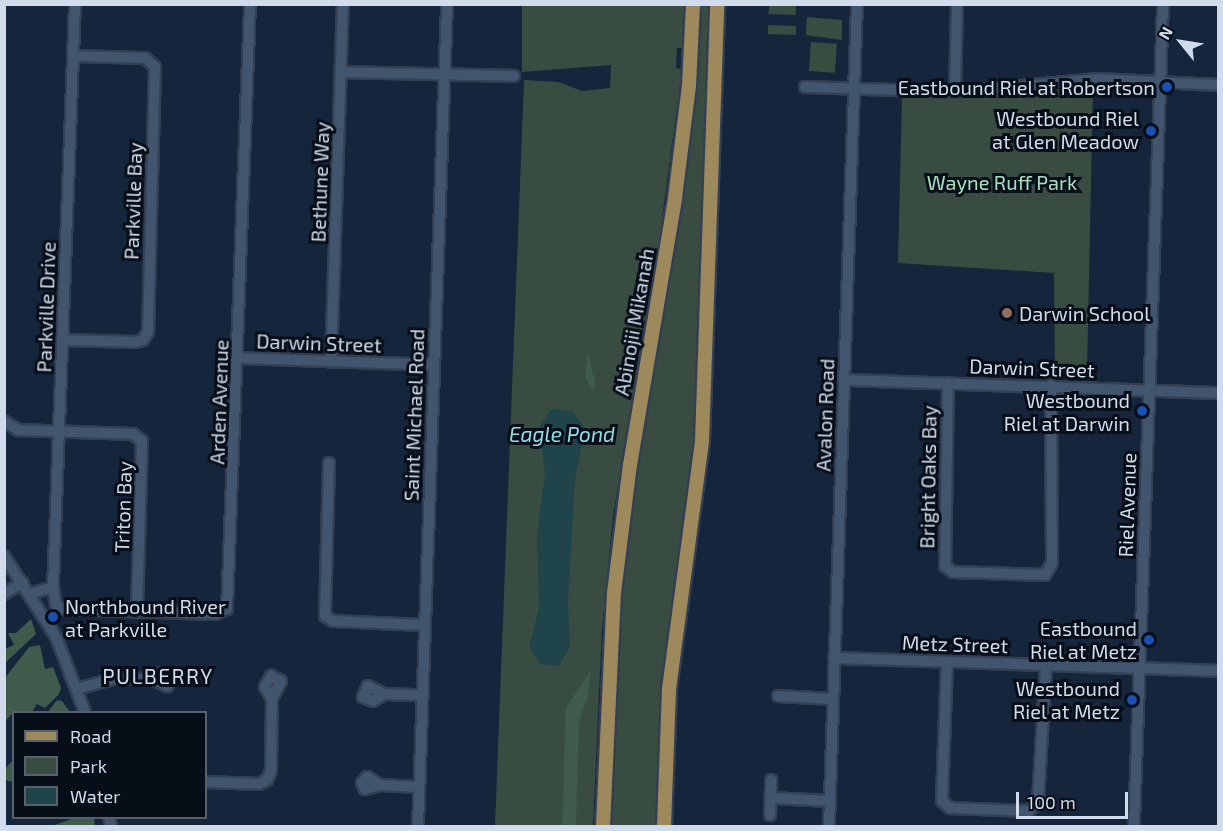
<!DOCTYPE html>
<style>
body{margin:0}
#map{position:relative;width:1223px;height:831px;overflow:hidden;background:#14253c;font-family:"Exo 2",sans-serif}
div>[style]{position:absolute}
.green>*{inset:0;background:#394c42;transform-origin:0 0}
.forest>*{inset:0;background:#3e5b4c}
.water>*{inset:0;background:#1f444a}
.roads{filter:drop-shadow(2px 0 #333f52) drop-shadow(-2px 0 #333f52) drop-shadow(0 2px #333f52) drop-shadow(0 -2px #333f52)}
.minor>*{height:10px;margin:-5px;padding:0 5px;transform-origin:5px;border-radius:5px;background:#41556e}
.major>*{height:14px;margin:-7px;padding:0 7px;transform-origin:7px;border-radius:7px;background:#9e895d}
.dots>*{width:16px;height:16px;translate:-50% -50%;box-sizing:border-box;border:3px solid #070e18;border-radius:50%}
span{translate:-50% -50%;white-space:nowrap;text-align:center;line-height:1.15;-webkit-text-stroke:6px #070e18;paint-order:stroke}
.poi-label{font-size:20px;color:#d0dceb}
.right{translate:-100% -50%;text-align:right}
.left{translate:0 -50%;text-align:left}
.street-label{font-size:20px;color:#d0dceb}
.park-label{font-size:20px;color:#a6e0c1}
.water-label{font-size:21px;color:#93dbe7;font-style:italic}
.neighbourhood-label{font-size:21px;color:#d0dceb;letter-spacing:1.5px}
.frame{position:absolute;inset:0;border:6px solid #d0dceb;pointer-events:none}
.legend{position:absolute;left:12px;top:711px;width:195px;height:108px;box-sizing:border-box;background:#070e18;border:2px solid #57606c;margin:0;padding:8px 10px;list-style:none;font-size:18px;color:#d0dceb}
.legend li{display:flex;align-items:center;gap:12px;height:30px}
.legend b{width:30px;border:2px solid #57606c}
.north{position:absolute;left:1151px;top:12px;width:60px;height:60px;-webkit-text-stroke:4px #070e18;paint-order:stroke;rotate:300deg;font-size:16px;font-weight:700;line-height:24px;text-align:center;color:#d0dceb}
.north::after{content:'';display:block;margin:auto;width:21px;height:27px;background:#d0dceb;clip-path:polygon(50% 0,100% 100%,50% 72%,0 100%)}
.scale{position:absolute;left:1016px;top:792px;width:112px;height:27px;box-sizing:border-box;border:3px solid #d0dceb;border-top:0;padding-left:8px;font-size:18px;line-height:21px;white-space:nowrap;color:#d0dceb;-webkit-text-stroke:4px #070e18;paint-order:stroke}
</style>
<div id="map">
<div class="green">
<i style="clip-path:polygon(522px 5px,685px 5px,684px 48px,677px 48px,676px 68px,682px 69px,657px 256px,613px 516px,602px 628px,593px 826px,495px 826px,524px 80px,558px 82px,582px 91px,610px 88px,611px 65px,522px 72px)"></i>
<i style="clip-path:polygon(700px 5px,712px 5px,698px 439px,659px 826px,610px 826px,618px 631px,629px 522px,684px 178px)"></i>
<i style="left:769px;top:5px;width:27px;height:9px;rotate:2deg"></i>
<i style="clip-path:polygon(807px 17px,842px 20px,842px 40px,806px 35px)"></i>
<i style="left:768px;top:25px;width:28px;height:9px;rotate:2deg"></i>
<i style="left:811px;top:42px;width:26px;height:29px;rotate:4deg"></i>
<i style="clip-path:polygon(1093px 87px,1087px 372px,1055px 372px,1054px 273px,898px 263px,902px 98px)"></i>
</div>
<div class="forest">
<i style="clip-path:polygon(588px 352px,595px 383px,593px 391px,585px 377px)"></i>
<i style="clip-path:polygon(31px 619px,36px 634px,5px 663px,5px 649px,14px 645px,8px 633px,16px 633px)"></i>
<i style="clip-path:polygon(40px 645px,45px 669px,53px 667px,61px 688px,59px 694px,45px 708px,37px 704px,32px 712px,14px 712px,5px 721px,5px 678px,29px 647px)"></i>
<i style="clip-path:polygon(591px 670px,588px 695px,579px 722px,576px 826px,562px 826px,566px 707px)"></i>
<i style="clip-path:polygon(57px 700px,62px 701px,70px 712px,48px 712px)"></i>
<i style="clip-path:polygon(13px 760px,13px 782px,5px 780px,5px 769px)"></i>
<i style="clip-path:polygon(74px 818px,94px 818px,95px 826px,52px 826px)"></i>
</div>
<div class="water">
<i style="clip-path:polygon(551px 409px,572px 411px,585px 428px,575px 479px,568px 603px,570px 647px,559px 666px,540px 664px,529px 646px,539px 608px,537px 536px,545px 473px,539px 428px)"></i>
</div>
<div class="roads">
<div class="minor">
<i style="left:342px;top:72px;width:172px;rotate:1.3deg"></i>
<i style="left:805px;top:87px;width:150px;rotate:1.9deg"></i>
<i style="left:955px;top:92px;width:144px;rotate:-5.2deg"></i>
<i style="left:1098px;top:79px;width:120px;rotate:2.9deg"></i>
<i style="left:955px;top:92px;width:88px;rotate:-88.7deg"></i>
<i style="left:63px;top:340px;width:73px;rotate:1.6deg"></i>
<i style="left:136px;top:342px;width:7px;rotate:-16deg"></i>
<i style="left:143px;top:340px;width:9px;rotate:-58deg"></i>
<i style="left:148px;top:332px;width:265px;rotate:-88.5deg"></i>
<i style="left:155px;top:67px;width:13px;rotate:-138deg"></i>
<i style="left:145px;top:58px;width:72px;rotate:-178.4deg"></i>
<i style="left:238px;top:358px;width:196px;rotate:2deg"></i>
<i style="left:331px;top:362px;width:358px;rotate:-88.1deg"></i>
<i style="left:844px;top:380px;width:374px;rotate:2deg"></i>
<i style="left:948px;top:383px;width:183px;rotate:90.9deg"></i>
<i style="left:945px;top:566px;width:10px;rotate:37deg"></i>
<i style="left:953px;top:572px;width:92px;rotate:1.9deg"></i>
<i style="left:1045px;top:575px;width:14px;rotate:-60deg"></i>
<i style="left:1052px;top:563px;width:178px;rotate:-90.3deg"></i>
<i style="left:4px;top:421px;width:17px;rotate:33deg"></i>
<i style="left:18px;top:430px;width:115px;rotate:2deg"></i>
<i style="left:133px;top:434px;width:11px;rotate:38deg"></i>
<i style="left:142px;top:441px;width:170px;rotate:91.7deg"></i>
<i style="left:329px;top:463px;width:153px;rotate:91.5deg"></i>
<i style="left:325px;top:616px;width:9px;rotate:32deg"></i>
<i style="left:333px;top:621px;width:90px;rotate:2.5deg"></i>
<i style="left:4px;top:556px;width:96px;rotate:57.3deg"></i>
<i style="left:56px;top:637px;width:80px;rotate:68.9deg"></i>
<i style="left:53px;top:587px;width:18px;rotate:81deg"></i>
<i style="left:56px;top:605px;width:7px;rotate:34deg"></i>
<i style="left:62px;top:609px;width:153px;rotate:1.9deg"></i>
<i style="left:215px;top:614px;width:13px;rotate:-23deg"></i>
<i style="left:227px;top:609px;width:605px;rotate:-87.82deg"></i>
<i style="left:4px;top:594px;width:22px;rotate:-32deg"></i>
<i style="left:30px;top:594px;width:24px;rotate:-17deg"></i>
<i style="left:53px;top:587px;width:583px;rotate:-87.84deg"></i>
<i style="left:834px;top:658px;width:384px;rotate:1.9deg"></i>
<i style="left:947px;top:662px;width:139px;rotate:92.1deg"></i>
<i style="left:942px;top:801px;width:11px;rotate:41deg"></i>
<i style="left:950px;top:808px;width:79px;rotate:2.2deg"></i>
<i style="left:1029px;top:811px;width:13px;rotate:-48deg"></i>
<i style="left:1038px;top:801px;width:136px;rotate:-86.6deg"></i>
<i style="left:77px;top:689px;width:41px;rotate:-15.8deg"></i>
<i style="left:116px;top:678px;width:37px;rotate:2deg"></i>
<i style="left:153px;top:679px;width:16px;rotate:27deg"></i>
<i style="left:167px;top:686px;width:11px;rotate:-56deg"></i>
<i style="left:173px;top:677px;width:12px;rotate:-160deg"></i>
<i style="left:162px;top:673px;width:11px;rotate:146deg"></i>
<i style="left:384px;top:694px;width:13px;rotate:148deg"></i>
<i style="left:373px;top:701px;width:11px;rotate:-158deg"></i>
<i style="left:363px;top:697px;width:12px;rotate:-66deg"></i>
<i style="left:368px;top:686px;width:18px;rotate:27deg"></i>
<i style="left:384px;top:694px;width:37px;rotate:2deg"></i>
<i style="left:778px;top:696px;width:54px;rotate:3.2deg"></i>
<i style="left:206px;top:782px;width:53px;rotate:2.2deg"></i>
<i style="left:259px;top:784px;width:9px;rotate:-27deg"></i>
<i style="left:267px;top:780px;width:11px;rotate:-68deg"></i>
<i style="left:271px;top:770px;width:71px;rotate:-89.2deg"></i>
<i style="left:272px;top:699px;width:14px;rotate:-120deg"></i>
<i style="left:265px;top:687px;width:13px;rotate:-61deg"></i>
<i style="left:271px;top:676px;width:11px;rotate:27deg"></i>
<i style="left:281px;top:681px;width:20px;rotate:117deg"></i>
<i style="left:380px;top:785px;width:16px;rotate:165deg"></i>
<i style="left:365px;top:789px;width:7px;rotate:-117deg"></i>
<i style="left:362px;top:783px;width:8px;rotate:-50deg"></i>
<i style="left:367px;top:777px;width:15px;rotate:32deg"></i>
<i style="left:380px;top:785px;width:39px;rotate:3deg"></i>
<i style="left:771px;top:798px;width:59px;rotate:2.9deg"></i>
<i style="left:770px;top:815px;width:35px;rotate:-88deg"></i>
<i style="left:109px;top:818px;width:8px;rotate:76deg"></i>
<i style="left:418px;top:826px;width:823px;rotate:-87.98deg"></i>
<i style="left:829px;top:826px;width:822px;rotate:-88.05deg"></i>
<i style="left:1134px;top:826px;width:823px;rotate:-87.98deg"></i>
</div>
<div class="major">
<i style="left:603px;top:826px;width:233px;rotate:-87.3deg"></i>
<i style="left:614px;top:593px;width:129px;rotate:-82.9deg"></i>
<i style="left:630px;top:465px;width:271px;rotate:-80.4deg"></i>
<i style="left:675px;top:198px;width:113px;rotate:-82.9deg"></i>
<i style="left:689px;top:86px;width:82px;rotate:-87.2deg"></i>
<i style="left:664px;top:826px;width:137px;rotate:-87.9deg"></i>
<i style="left:669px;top:689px;width:250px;rotate:-82.4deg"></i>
<i style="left:702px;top:441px;width:437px;rotate:-88deg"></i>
</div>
</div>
<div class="dots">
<i style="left:1167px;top:87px;background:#1a4fb4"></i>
<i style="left:1151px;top:131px;background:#1a4fb4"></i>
<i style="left:1007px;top:313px;background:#8d6e63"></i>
<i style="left:1142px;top:411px;background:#1a4fb4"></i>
<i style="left:53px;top:617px;background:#1a4fb4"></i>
<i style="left:1149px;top:640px;background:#1a4fb4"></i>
<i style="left:1132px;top:700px;background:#1a4fb4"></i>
</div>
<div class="poi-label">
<span class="right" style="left:1155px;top:87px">Eastbound Riel at Robertson</span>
<span class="right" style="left:1139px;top:130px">Westbound Riel<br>at Glen Meadow</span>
<span class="left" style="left:1019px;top:313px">Darwin School</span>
<span class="right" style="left:1130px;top:412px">Westbound<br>Riel at Darwin</span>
<span class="left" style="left:65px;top:618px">Northbound River<br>at Parkville</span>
<span class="right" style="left:1137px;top:640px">Eastbound<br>Riel at Metz</span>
<span class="right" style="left:1120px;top:700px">Westbound<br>Riel at Metz</span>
</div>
<div class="street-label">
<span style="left:320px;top:182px;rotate:-88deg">Bethune Way</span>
<span style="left:133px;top:201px;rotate:-88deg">Parkville Bay</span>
<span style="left:46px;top:307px;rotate:-88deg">Parkville Drive</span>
<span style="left:634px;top:322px;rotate:-80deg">Abinojii Mikanah</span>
<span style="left:319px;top:343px;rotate:2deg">Darwin Street</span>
<span style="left:1032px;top:368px;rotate:2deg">Darwin Street</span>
<span style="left:219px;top:402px;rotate:-88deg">Arden Avenue</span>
<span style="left:414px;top:415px;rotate:-88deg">Saint Michael Road</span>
<span style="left:825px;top:415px;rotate:-88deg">Avalon Road</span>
<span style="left:928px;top:477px;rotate:-89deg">Bright Oaks Bay</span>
<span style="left:1127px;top:505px;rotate:-88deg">Riel Avenue</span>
<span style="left:123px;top:507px;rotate:-88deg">Triton Bay</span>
<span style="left:955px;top:644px;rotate:2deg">Metz Street</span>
</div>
<div class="park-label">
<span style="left:1002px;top:182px">Wayne Ruff Park</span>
</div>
<div class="water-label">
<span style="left:562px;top:434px">Eagle Pond</span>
</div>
<div class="neighbourhood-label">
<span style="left:158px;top:676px">PULBERRY</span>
</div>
<div class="frame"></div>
<ul class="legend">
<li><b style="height:8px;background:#9e895d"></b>Road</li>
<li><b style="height:16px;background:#394c42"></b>Park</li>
<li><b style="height:16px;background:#1f444a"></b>Water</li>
</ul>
<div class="north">N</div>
<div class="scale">100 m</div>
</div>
